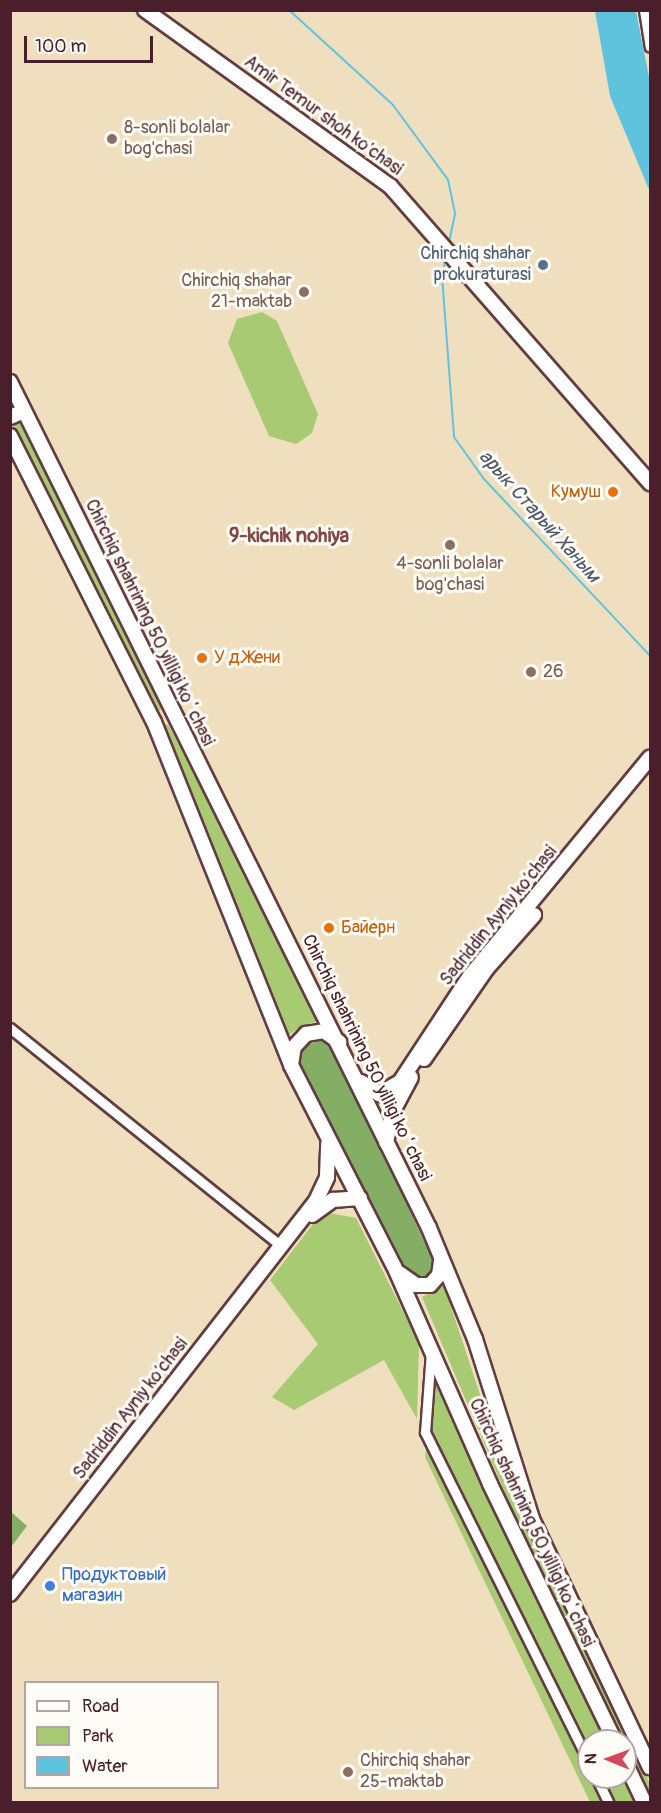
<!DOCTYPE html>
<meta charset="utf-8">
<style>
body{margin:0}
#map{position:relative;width:661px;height:1813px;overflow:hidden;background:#f0dfbf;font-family:Pangolin,sans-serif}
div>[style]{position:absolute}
.green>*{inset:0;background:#a7ca73;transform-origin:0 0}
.forest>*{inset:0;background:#85ae65}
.water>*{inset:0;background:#60c3de}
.stream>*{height:2px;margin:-1px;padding:0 1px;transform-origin:1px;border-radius:1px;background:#60c3de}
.roads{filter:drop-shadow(2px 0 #633c41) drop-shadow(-2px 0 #633c41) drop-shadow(0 2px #633c41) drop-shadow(0 -2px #633c41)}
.street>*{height:9px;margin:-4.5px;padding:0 4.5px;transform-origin:4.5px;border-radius:4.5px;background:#fff}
.secondary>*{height:14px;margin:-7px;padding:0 7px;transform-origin:7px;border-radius:7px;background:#fff}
.dots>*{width:16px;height:16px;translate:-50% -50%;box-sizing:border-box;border:3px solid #fdfcf7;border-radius:50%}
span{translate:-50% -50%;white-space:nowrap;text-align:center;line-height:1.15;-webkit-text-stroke:6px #fdfcf7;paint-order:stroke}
.street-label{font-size:18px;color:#4a1f2b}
.education-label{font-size:18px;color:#785e54}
.left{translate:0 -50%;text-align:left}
.right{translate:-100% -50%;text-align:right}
.service-label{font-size:18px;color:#4e5e75}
.food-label{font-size:18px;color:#c56008}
.shop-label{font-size:18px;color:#366cbe}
.water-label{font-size:20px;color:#52586a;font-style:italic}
.neighbourhood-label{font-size:20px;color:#814846;font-weight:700}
.frame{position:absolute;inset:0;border:12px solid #4a1f2b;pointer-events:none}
.legend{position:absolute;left:24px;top:1681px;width:195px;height:108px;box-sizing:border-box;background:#fdfcf7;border:2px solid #b5a4a5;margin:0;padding:8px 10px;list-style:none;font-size:18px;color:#4a1f2b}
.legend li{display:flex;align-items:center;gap:12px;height:30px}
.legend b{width:30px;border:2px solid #b5a4a5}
.north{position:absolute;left:577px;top:1729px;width:60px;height:60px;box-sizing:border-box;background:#fdfcf7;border:2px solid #b5a4a5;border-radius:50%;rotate:271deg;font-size:16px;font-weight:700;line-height:24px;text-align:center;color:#4a1f2b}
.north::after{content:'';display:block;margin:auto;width:21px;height:27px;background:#d1495b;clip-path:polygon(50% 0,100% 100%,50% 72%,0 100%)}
.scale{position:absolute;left:24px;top:36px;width:129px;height:27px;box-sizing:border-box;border:3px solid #4a1f2b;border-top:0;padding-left:8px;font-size:18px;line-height:21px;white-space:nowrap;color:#4a1f2b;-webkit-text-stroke:4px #fdfcf7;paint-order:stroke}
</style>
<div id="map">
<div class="green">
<i style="clip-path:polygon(262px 312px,277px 321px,318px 414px,312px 433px,296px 444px,269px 436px,228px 343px,237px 319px)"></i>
<i style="left:20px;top:420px;width:322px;height:8px;rotate:63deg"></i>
<i style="clip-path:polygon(168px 724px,321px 1020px,301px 1026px,286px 1037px,163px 727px)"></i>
<i style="clip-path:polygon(329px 1213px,356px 1218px,419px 1343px,417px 1419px,384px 1360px,294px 1410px,272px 1397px,318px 1344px,270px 1280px,316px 1220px)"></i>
<i style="clip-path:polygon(444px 1286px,522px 1521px,650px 1784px,650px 1796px,518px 1523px,422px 1297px)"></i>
<i style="clip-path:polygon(437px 1379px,610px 1741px,589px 1741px,589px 1777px,625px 1777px,639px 1802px,590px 1802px,425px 1457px)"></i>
</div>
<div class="forest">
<i style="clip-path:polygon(322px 1040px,333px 1047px,433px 1260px,428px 1278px,405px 1273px,298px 1064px,303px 1046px)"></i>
<i style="clip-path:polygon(11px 1512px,27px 1526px,11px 1547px)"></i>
</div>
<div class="water">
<i style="clip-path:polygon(595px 11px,636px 11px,650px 82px,650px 192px,610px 96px)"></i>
</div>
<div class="stream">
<i style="left:289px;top:10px;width:141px;rotate:42.4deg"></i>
<i style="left:393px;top:105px;width:93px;rotate:53.7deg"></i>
<i style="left:448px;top:180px;width:35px;rotate:78deg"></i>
<i style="left:455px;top:214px;width:33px;rotate:102deg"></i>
<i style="left:446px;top:257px;width:19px;rotate:102deg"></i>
<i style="left:442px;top:276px;width:161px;rotate:85.7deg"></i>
<i style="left:454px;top:437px;width:52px;rotate:54.5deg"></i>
<i style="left:484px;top:479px;width:243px;rotate:46.8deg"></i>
</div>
<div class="roads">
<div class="street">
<i style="left:644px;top:10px;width:37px;rotate:81deg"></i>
<i style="left:10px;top:1028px;width:349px;rotate:38.8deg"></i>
<i style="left:431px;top:1351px;width:81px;rotate:94.2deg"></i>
<i style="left:425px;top:1432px;width:369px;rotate:63.6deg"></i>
<i style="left:596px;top:1777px;width:28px;rotate:64deg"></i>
</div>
<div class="secondary">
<i style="left:145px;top:10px;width:302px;rotate:35.7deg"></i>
<i style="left:390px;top:186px;width:395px;rotate:48.8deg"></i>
<i style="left:10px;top:382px;width:944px;rotate:63.65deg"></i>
<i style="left:429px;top:1228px;width:120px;rotate:67.5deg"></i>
<i style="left:475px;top:1339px;width:189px;rotate:72.4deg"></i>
<i style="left:532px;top:1519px;width:275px;rotate:64.6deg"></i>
<i style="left:10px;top:417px;width:15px;rotate:-23deg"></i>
<i style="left:10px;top:436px;width:320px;rotate:63.3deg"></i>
<i style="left:154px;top:722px;width:369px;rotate:68.2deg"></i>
<i style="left:291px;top:1065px;width:226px;rotate:62.9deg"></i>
<i style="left:394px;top:1266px;width:238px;rotate:66.2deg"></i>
<i style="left:490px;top:1484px;width:286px;rotate:64.1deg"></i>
<i style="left:424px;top:1059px;width:111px;rotate:-55.3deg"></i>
<i style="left:487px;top:968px;width:71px;rotate:-48.4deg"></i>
<i style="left:291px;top:1065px;width:18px;rotate:-81deg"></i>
<i style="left:294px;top:1047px;width:18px;rotate:-47deg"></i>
<i style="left:306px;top:1034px;width:18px;rotate:-9deg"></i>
<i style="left:324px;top:1031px;width:19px;rotate:36deg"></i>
<i style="left:361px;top:1082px;width:22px;rotate:34deg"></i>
<i style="left:379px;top:1094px;width:24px;rotate:-30deg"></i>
<i style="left:400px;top:1082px;width:127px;rotate:-56.6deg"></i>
<i style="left:470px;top:976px;width:283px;rotate:-50.5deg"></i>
<i style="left:386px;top:1142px;width:32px;rotate:-77deg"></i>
<i style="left:393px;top:1111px;width:38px;rotate:-62deg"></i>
<i style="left:312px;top:1215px;width:26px;rotate:-36deg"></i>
<i style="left:333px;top:1200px;width:27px;rotate:-4deg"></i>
<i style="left:399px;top:1273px;width:21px;rotate:35deg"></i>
<i style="left:416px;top:1285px;width:14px"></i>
<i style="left:430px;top:1285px;width:13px;rotate:-48deg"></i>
<i style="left:439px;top:1275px;width:15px;rotate:-82deg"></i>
<i style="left:10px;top:1594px;width:498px;rotate:-52.1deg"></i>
<i style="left:316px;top:1201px;width:26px;rotate:-65deg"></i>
<i style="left:327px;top:1177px;width:34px;rotate:-88deg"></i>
<i style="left:625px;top:1762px;width:44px;rotate:64.6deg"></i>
</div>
</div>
<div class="dots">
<i style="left:112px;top:139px;background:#8d6e63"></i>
<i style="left:543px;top:265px;background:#5c6f8a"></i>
<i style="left:304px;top:292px;background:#8d6e63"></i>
<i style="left:613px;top:492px;background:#e8710a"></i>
<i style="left:450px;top:545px;background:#8d6e63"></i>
<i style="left:202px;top:658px;background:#e8710a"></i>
<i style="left:531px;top:672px;background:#8d6e63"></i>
<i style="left:329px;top:928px;background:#e8710a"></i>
<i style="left:50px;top:1586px;background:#3f7fe0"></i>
<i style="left:348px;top:1772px;background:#8d6e63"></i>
</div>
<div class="street-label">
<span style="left:323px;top:116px;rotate:36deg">Amir Temur shoh ko‘chasi</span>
<span style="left:149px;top:623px;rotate:64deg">Chirchiq shahrining 50 yilligi koʻchasi</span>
<span style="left:499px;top:916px;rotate:-51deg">Sadriddin Ayniy ko‘chasi</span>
<span style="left:366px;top:1058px;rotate:64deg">Chirchiq shahrining 50 yilligi koʻchasi</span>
<span style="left:131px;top:1409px;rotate:-52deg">Sadriddin Ayniy ko‘chasi</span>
<span style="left:531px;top:1523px;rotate:65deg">Chirchiq shahrining 50 yilligi koʻchasi</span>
</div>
<div class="education-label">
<span class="left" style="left:124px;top:139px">8-sonli bolalar<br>bog'chasi</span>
<span class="right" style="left:292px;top:292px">Chirchiq shahar<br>21-maktab</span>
<span style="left:450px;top:575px">4-sonli bolalar<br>bog'chasi</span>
<span class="left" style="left:543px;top:672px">26</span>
<span class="left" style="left:360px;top:1772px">Chirchiq shahar<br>25-maktab</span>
</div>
<div class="service-label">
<span class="right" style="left:531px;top:265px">Chirchiq shahar<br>prokuraturasi</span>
</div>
<div class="food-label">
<span class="right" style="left:601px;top:492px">Кумуш</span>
<span class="left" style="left:214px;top:658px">У д.Жени</span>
<span class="left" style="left:341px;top:928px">Байерн</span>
</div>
<div class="shop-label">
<span class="left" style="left:62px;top:1586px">Продуктовый<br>магазин</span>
</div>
<div class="water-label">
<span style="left:540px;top:516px;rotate:48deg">арык Старый Ханым</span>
</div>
<div class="neighbourhood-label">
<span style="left:289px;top:535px">9-kichik nohiya</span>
</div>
<div class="frame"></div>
<ul class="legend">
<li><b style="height:8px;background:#fff"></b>Road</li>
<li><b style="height:16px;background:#a7ca73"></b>Park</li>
<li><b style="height:16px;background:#60c3de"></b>Water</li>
</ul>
<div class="north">N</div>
<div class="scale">100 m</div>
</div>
